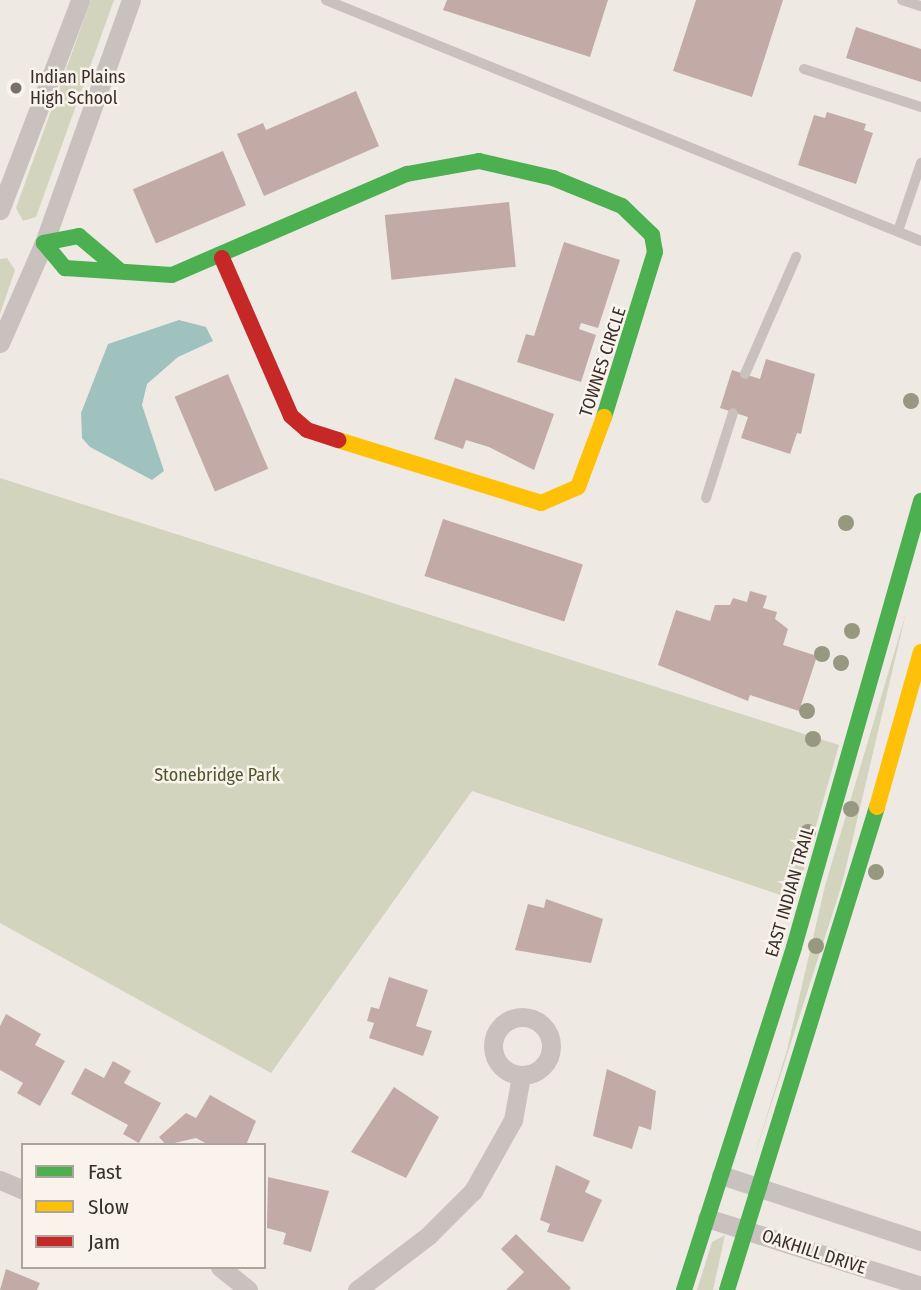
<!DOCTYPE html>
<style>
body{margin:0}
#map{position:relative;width:921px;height:1290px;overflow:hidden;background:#efe9e4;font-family:"Fira Sans Condensed",sans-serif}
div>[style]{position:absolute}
.green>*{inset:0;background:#d2d4be}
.water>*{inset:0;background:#a0c2be}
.building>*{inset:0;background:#c2aba6;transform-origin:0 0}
.lane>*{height:10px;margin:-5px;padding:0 5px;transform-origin:5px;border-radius:5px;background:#c8c1bd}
.street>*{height:19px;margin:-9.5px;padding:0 9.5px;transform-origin:9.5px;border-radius:9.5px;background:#c8c1bd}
.street>.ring{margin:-9.5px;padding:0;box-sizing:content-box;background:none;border:19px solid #c8c1bd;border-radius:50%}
.fast>*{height:16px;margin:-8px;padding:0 8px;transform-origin:8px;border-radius:8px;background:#4caf50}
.slow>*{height:16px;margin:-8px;padding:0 8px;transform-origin:8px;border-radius:8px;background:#ffc107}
.jam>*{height:16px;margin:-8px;padding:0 8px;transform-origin:8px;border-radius:8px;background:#c62828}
.trees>*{width:16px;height:16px;margin:-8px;border-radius:50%;background:#969980}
.dots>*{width:19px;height:19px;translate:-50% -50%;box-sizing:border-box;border:4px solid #faf3ec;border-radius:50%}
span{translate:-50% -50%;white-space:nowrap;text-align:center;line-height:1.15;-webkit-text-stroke:5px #faf3ec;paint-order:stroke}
.poi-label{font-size:18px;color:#3a2e2a}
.left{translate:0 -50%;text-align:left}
.street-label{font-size:18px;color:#3a2e2a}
.park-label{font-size:18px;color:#4d582e}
.legend{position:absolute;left:21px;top:1143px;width:245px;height:126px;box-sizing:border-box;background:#faf3ec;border:2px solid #ada49e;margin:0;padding:9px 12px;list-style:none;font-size:21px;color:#3a2e2a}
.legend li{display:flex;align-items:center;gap:14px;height:35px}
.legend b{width:35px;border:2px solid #ada49e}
</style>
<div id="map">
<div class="green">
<i style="clip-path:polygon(91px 0,114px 0,36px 217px,23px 221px,16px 208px)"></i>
<i style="clip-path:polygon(7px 258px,15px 270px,0 314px,0 259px)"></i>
<i style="clip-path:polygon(0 478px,839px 745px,795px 900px,472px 791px,271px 1073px,0 923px)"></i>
<i style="clip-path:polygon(906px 613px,842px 884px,751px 1167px,787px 1050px,825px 886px)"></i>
<i style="clip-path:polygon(725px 1235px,713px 1290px,697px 1290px,712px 1242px)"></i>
</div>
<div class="water">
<i style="clip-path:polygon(179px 320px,206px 327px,213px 341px,178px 357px,147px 384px,142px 405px,164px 471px,152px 480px,90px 447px,82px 438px,81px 413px,108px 344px)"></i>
</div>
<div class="building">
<i style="clip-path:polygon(447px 0,608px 0,590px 57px,443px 10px)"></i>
<i style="clip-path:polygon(696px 0,783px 0,752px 97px,673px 71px)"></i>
<i style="clip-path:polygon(856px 27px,921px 49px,921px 82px,846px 58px)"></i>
<i style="clip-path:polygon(356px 91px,379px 146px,264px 196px,237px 134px,263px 123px,266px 130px)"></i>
<i style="clip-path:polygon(827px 112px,866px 124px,864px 130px,873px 133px,856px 184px,798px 165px,814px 115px,825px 118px)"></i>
<i style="left:223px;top:151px;width:59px;height:98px;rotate:67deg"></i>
<i style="left:509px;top:202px;width:65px;height:125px;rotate:84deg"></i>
<i style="clip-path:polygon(564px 242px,620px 260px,598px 328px,581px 323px,579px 329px,596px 335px,581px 382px,517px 362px,526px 334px,534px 336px)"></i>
<i style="clip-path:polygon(766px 359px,815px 374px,801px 434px,797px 433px,790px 454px,741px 438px,748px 417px,720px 408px,732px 370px,760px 379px)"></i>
<i style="left:228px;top:374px;width:103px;height:58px;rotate:67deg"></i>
<i style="clip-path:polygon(455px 378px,554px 414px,534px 470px,489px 447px,466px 440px,463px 449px,434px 439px)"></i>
<i style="left:443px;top:519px;width:147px;height:60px;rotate:18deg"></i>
<i style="clip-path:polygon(750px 591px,767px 596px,763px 608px,777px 612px,775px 619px,788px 629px,783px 645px,817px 656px,799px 711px,750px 695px,748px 701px,658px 665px,676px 610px,710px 621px,715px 605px,730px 605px,733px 598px,747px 602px)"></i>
<i style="clip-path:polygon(546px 899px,603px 919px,591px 963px,515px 950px,528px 904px,544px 908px)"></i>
<i style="clip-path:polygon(389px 977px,428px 990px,416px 1026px,432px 1031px,423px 1056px,369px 1038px,374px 1023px,367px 1021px,371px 1007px,379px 1009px)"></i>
<i style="clip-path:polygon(6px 1014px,41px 1034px,35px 1045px,65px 1061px,40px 1106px,17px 1093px,23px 1083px,0 1070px,0 1026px)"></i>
<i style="clip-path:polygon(113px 1061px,131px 1071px,124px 1083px,161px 1103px,139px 1143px,123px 1134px,128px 1125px,71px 1094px,85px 1068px,104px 1078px)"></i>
<i style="clip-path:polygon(607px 1069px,656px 1091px,651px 1130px,639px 1126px,632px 1149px,593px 1136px)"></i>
<i style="clip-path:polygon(394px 1087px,439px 1117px,406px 1178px,351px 1152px)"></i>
<i style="clip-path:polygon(210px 1095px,256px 1121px,246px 1145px,209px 1145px,196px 1138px,166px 1145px,159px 1137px,186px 1113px,196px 1118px)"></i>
<i style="clip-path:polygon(556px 1165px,590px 1181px,585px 1192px,602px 1200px,583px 1242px,547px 1232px,550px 1224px,540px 1220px)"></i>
<i style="clip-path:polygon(268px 1177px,329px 1191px,311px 1252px,283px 1244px,286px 1233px,267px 1228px)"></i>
<i style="clip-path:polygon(516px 1234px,571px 1288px,569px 1290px,506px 1290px,524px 1272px,501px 1249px)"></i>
<i style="clip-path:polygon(6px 1269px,40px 1283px,37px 1290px,0 1290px)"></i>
</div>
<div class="lane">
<i style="left:326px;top:0;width:642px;rotate:22.05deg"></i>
<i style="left:902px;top:0;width:20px;rotate:18deg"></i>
<i style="left:804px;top:69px;width:123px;rotate:18deg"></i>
<i style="left:898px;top:231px;width:72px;rotate:-71.3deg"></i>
<i style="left:745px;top:374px;width:128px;rotate:-66.4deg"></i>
<i style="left:706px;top:498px;width:89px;rotate:-72.4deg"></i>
</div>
<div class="street">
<i style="left:0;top:210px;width:225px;rotate:-69.1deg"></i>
<i style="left:0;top:343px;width:109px;rotate:-66.3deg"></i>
<i style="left:44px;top:243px;width:258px;rotate:-70.3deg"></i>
<i class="ring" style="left:493px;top:1017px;width:39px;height:39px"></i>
<i style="left:721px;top:1175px;width:211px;rotate:18.3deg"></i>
<i style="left:0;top:1180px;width:25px;rotate:23deg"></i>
<i style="left:707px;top:1218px;width:225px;rotate:17.6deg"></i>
<i style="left:220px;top:1267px;width:36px;rotate:39deg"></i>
<i style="left:357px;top:1290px;width:89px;rotate:-37.3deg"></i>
<i style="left:428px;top:1236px;width:64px;rotate:-45deg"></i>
<i style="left:473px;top:1191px;width:81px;rotate:-60.6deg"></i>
<i style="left:513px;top:1120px;width:45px;rotate:-79.7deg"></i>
</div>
<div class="fast">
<i style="left:118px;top:269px;width:51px;rotate:-139.8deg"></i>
<i style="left:79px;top:236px;width:36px;rotate:169deg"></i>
<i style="left:44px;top:243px;width:33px;rotate:50deg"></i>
<i style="left:65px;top:268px;width:107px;rotate:3.7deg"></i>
<i style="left:172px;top:275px;width:256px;rotate:-23.3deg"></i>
<i style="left:407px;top:174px;width:73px;rotate:-10.2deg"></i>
<i style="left:479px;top:161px;width:76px;rotate:12.9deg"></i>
<i style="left:553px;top:178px;width:74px;rotate:22.1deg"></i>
<i style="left:622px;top:206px;width:42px;rotate:44deg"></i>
<i style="left:652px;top:235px;width:17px;rotate:80deg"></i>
<i style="left:655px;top:252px;width:173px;rotate:107.2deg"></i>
<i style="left:684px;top:1290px;width:360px;rotate:-72.2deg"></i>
<i style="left:794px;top:947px;width:464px;rotate:-74.1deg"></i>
<i style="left:727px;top:1290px;width:506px;rotate:-72.75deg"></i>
</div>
<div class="slow">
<i style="left:338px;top:440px;width:213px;rotate:17.2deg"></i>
<i style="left:541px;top:503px;width:40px;rotate:-23.4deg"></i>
<i style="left:578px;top:487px;width:75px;rotate:-69.6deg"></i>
<i style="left:877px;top:807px;width:161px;rotate:-74.2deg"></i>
</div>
<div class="jam">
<i style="left:222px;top:258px;width:172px;rotate:66.4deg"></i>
<i style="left:291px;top:416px;width:21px;rotate:41deg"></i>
<i style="left:307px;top:430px;width:33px;rotate:18deg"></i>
</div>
<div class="trees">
<i style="left:911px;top:401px"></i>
<i style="left:846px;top:523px"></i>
<i style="left:852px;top:631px"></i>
<i style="left:822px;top:654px"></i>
<i style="left:841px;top:663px"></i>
<i style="left:807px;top:711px"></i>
<i style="left:813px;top:739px"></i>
<i style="left:851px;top:809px"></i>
<i style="left:808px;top:832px"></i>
<i style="left:876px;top:872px"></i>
<i style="left:816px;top:946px"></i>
</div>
<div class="dots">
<i style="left:16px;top:88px;background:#796f6b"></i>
</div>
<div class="poi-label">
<span class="left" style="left:30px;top:88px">Indian Plains<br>High School</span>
</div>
<div class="street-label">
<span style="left:603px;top:362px;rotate:-72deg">TOWNES CIRCLE</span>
<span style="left:790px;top:892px;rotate:-74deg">EAST INDIAN TRAIL</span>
<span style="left:814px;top:1252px;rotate:18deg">OAKHILL DRIVE</span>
</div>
<div class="park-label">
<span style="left:217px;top:775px">Stonebridge Park</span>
</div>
<ul class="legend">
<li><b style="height:9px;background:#4caf50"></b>Fast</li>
<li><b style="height:9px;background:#ffc107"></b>Slow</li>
<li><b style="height:9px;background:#c62828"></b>Jam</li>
</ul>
</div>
